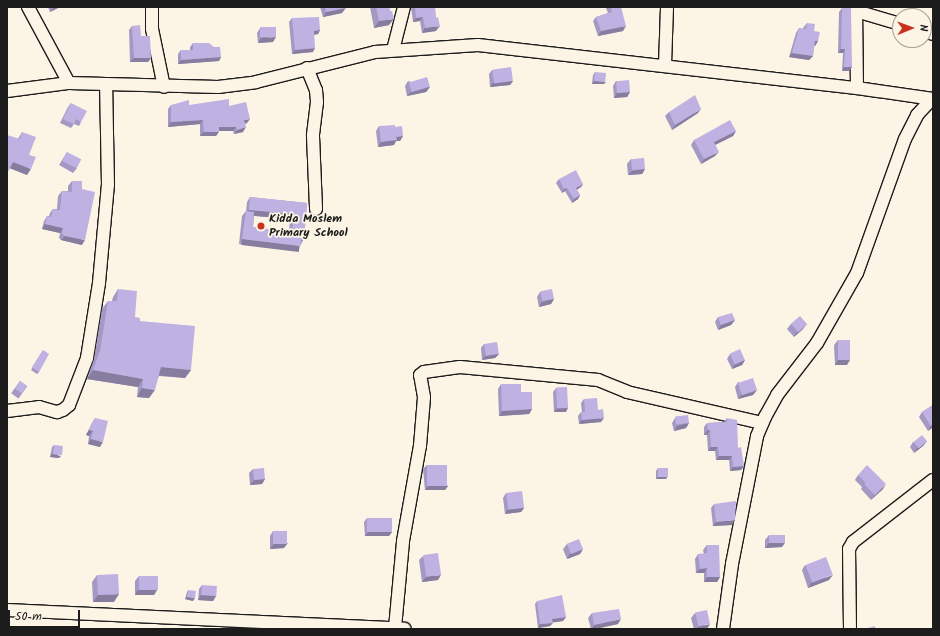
<!DOCTYPE html>
<style>
body{margin:0}
#map{position:relative;width:940px;height:636px;overflow:hidden;background:#fcf5e5;font-family:Kalam,sans-serif}
div>[style]{position:absolute}
.roads{filter:drop-shadow(1px 0 #1c1c1c) drop-shadow(-1px 0 #1c1c1c) drop-shadow(0 1px #1c1c1c) drop-shadow(0 -1px #1c1c1c)}
.minor>*{height:12px;margin:-6px;padding:0 6px;transform-origin:6px;border-radius:6px;background:#fcf5e5}
.wall>*{inset:0;background:#a499c3;transform-origin:0 0}
.shaded-wall>*{inset:0;background:#867d9f;transform-origin:0 0}
.building>*{inset:0;background:#bfb2e3;transform-origin:0 0}
.dots>*{width:11px;height:11px;translate:-50% -50%;box-sizing:border-box;border:2px solid #fcf5e5;border-radius:50%}
span{translate:-50% -50%;white-space:nowrap;text-align:center;line-height:1.15;-webkit-text-stroke:3.5px #fcf5e5;paint-order:stroke}
.poi-label{font-size:12px;color:#1c1c1c;font-weight:700}
.left{translate:0 -50%;text-align:left}
.frame{position:absolute;inset:0;border:8px solid #1c1c1c;pointer-events:none}
.north{position:absolute;left:892px;top:8px;width:40px;height:40px;box-sizing:border-box;background:#fcf5e5;border:1px solid #a29e95;border-radius:50%;rotate:89deg;font-size:11px;font-weight:700;line-height:16px;text-align:center;color:#1c1c1c}
.north::after{content:'';display:block;margin:auto;width:14px;height:18px;background:#c8321e;clip-path:polygon(50% 0,100% 100%,50% 72%,0 100%)}
.scale{position:absolute;left:8px;top:610px;width:72px;height:18px;box-sizing:border-box;border:2px solid #1c1c1c;border-top:0;padding-left:5px;font-size:12px;line-height:14px;white-space:nowrap;color:#1c1c1c;-webkit-text-stroke:3px #fcf5e5;paint-order:stroke}
</style>
<div id="map">
<div class="roads">
<div class="minor">
<i style="left:28px;top:7px;width:86px;rotate:61.7deg"></i>
<i style="left:152px;top:7px;width:22px;rotate:90deg"></i>
<i style="left:152px;top:29px;width:59px;rotate:78.3deg"></i>
<i style="left:856px;top:7px;width:81px;rotate:89.3deg"></i>
<i style="left:856px;top:11px;width:46px;rotate:16.5deg"></i>
<i style="left:924px;top:31px;width:9px;rotate:18deg"></i>
<i style="left:393px;top:50px;width:44px;rotate:-75.7deg"></i>
<i style="left:665px;top:65px;width:58px;rotate:-88deg"></i>
<i style="left:307px;top:68px;width:24px;rotate:68deg"></i>
<i style="left:316px;top:90px;width:12px;rotate:85deg"></i>
<i style="left:317px;top:102px;width:34px;rotate:97deg"></i>
<i style="left:313px;top:136px;width:73px;rotate:87.6deg"></i>
<i style="left:7px;top:91px;width:63px;rotate:-7.4deg"></i>
<i style="left:69px;top:83px;width:149px;rotate:1.5deg"></i>
<i style="left:218px;top:87px;width:38px;rotate:-7deg"></i>
<i style="left:256px;top:82px;width:123px;rotate:-14.1deg"></i>
<i style="left:375px;top:52px;width:103px;rotate:-3.9deg"></i>
<i style="left:478px;top:45px;width:381px;rotate:6.5deg"></i>
<i style="left:857px;top:88px;width:77px;rotate:8.2deg"></i>
<i style="left:7px;top:411px;width:32px;rotate:-7deg"></i>
<i style="left:39px;top:407px;width:19px;rotate:16deg"></i>
<i style="left:57px;top:412px;width:6px;rotate:-18deg"></i>
<i style="left:63px;top:410px;width:8px;rotate:-40deg"></i>
<i style="left:69px;top:405px;width:50px;rotate:-69deg"></i>
<i style="left:87px;top:358px;width:76px;rotate:-80.9deg"></i>
<i style="left:99px;top:283px;width:98px;rotate:-84.8deg"></i>
<i style="left:108px;top:185px;width:101px;rotate:-91.1deg"></i>
<i style="left:8px;top:610px;width:397px;rotate:2.7deg"></i>
<i style="left:395px;top:628px;width:87px;rotate:-84.7deg"></i>
<i style="left:403px;top:541px;width:97px;rotate:-79.9deg"></i>
<i style="left:420px;top:446px;width:49px;rotate:-85.3deg"></i>
<i style="left:424px;top:397px;width:22px;rotate:-100deg"></i>
<i style="left:420px;top:375px;width:5px;rotate:-37deg"></i>
<i style="left:424px;top:372px;width:36px;rotate:-8deg"></i>
<i style="left:460px;top:367px;width:139px;rotate:5.4deg"></i>
<i style="left:598px;top:380px;width:31px;rotate:22deg"></i>
<i style="left:627px;top:392px;width:139px;rotate:12.9deg"></i>
<i style="left:723px;top:629px;width:66px;rotate:-82.1deg"></i>
<i style="left:732px;top:564px;width:130px;rotate:-78.9deg"></i>
<i style="left:757px;top:436px;width:21px;rotate:-67deg"></i>
<i style="left:765px;top:417px;width:25px;rotate:-61deg"></i>
<i style="left:777px;top:395px;width:66px;rotate:-52.4deg"></i>
<i style="left:817px;top:343px;width:81px;rotate:-60.3deg"></i>
<i style="left:857px;top:273px;width:142px;rotate:-70.3deg"></i>
<i style="left:905px;top:139px;width:27px;rotate:-63deg"></i>
<i style="left:917px;top:115px;width:22px;rotate:-47deg"></i>
<i style="left:850px;top:629px;width:80px;rotate:-90.7deg"></i>
<i style="left:849px;top:549px;width:8px;rotate:-60deg"></i>
<i style="left:853px;top:542px;width:101px;rotate:-37.8deg"></i>
</div>
</div>
<div class="wall">
<i style="clip-path:polygon(48px 7px,60px 7px,50px 12px)"></i>
<i style="clip-path:polygon(320px 7px,345px 7px,342px 13px,323px 17px)"></i>
<i style="clip-path:polygon(370px 7px,389px 7px,390px 11px,389px 25px,374px 28px)"></i>
<i style="clip-path:polygon(411px 7px,435px 7px,436px 31px,422px 33px,420px 21px,413px 22px)"></i>
<i style="clip-path:polygon(606px 7px,621px 7px,623px 31px,598px 36px,593px 21px,596px 17px,608px 13px,606px 8px)"></i>
<i style="clip-path:polygon(842px 8px,852px 67px,849px 71px,842px 71px,843px 53px,838px 53px,839px 12px)"></i>
<i style="clip-path:polygon(292px 18px,320px 30px,318px 34px,314px 35px,313px 52px,292px 54px,289px 22px)"></i>
<i style="clip-path:polygon(807px 23px,814px 31px,818px 41px,815px 46px,814px 46px,813px 56px,809px 60px,789px 57px,796px 33px,799px 28px,803px 29px,803px 28px)"></i>
<i style="clip-path:polygon(132px 26px,141px 36px,151px 58px,148px 62px,130px 62px,129px 30px)"></i>
<i style="clip-path:polygon(260px 28px,273px 42px,258px 43px,257px 33px)"></i>
<i style="clip-path:polygon(193px 43px,221px 57px,219px 61px,178px 64px,178px 54px,181px 50px,190px 50px,190px 47px)"></i>
<i style="clip-path:polygon(492px 70px,513px 81px,510px 85px,490px 87px,489px 74px)"></i>
<i style="clip-path:polygon(595px 72px,604px 84px,592px 84px,593px 75px)"></i>
<i style="clip-path:polygon(408px 81px,430px 87px,426px 92px,407px 96px,405px 86px)"></i>
<i style="clip-path:polygon(616px 81px,630px 92px,627px 97px,614px 98px,613px 86px)"></i>
<i style="clip-path:polygon(71px 103px,81px 122px,79px 126px,74px 124px,71px 128px,60px 123px,68px 107px)"></i>
<i style="clip-path:polygon(171px 105px,229px 106px,247px 123px,245px 124px,243px 132px,234px 134px,233px 131px,219px 131px,216px 136px,200px 136px,200px 124px,168px 127px,168px 109px)"></i>
<i style="clip-path:polygon(669px 112px,698px 113px,672px 130px,665px 116px)"></i>
<i style="clip-path:polygon(379px 126px,403px 136px,400px 141px,396px 141px,394px 145px,378px 147px,376px 131px)"></i>
<i style="clip-path:polygon(736px 131px,733px 136px,715px 145px,715px 156px,701px 164px,691px 145px,694px 140px)"></i>
<i style="clip-path:polygon(22px 132px,29px 155px,27px 175px,10px 168px,18px 139px)"></i>
<i style="clip-path:polygon(67px 152px,77px 168px,73px 173px,59px 165px)"></i>
<i style="clip-path:polygon(631px 159px,645px 169px,642px 174px,628px 175px,627px 164px)"></i>
<i style="clip-path:polygon(559px 179px,583px 184px,581px 187px,577px 190px,580px 195px,578px 199px,572px 203px,565px 191px,562px 193px,556px 183px)"></i>
<i style="clip-path:polygon(72px 181px,82px 245px,61px 240px,59px 238px,60px 233px,42px 229px,44px 221px,47px 216px,49px 216px,50px 213px,53px 209px,57px 209px,58px 196px,62px 191px,68px 191px,68px 186px)"></i>
<i style="clip-path:polygon(evenodd,250px 197px,307px 203px,304px 239px,297px 251px,239px 244px,242px 216px,246px 211px,247px 202px,250px 197px,254px 216px,290px 219px,289px 232px,253px 227px,254px 216px)"></i>
<i style="clip-path:polygon(118px 289px,135px 317px,140px 321px,191px 370px,185px 378px,159px 376px,149px 398px,137px 397px,138px 387px,87px 379px,94px 359px,102px 309px,108px 301px,112px 301px,113px 297px)"></i>
<i style="clip-path:polygon(540px 292px,554px 299px,551px 304px,539px 307px,537px 297px)"></i>
<i style="clip-path:polygon(718px 317px,735px 320px,731px 325px,718px 330px,715px 322px)"></i>
<i style="clip-path:polygon(791px 324px,803px 329px,794px 337px,787px 329px)"></i>
<i style="clip-path:polygon(838px 340px,847px 365px,835px 365px,834px 345px)"></i>
<i style="clip-path:polygon(484px 344px,499px 354px,495px 358px,482px 360px,481px 348px)"></i>
<i style="clip-path:polygon(43px 350px,39px 372px,37px 374px,31px 370px)"></i>
<i style="clip-path:polygon(730px 354px,745px 360px,742px 365px,732px 369px,727px 359px)"></i>
<i style="left:20px;top:381px;width:9px;height:15px;rotate:36deg"></i>
<i style="clip-path:polygon(738px 382px,757px 390px,753px 395px,738px 399px,735px 387px)"></i>
<i style="clip-path:polygon(501px 384px,532px 409px,529px 414px,499px 416px,498px 389px)"></i>
<i style="clip-path:polygon(556px 388px,566px 412px,554px 412px,553px 392px)"></i>
<i style="clip-path:polygon(584px 399px,598px 410px,601px 422px,579px 424px,578px 416px,581px 412px,582px 412px,581px 403px)"></i>
<i style="clip-path:polygon(933px 405px,933px 429px,932px 428px,928px 431px,919px 417px,922px 412px)"></i>
<i style="clip-path:polygon(95px 418px,100px 447px,88px 444px,89px 436px,86px 435px,92px 423px)"></i>
<i style="clip-path:polygon(675px 418px,689px 423px,686px 428px,674px 431px,672px 423px)"></i>
<i style="clip-path:polygon(727px 418px,738px 448px,744px 466px,741px 470px,730px 471px,729px 460px,716px 460px,715px 451px,708px 451px,707px 435px,704px 435px,704px 427px,707px 423px,724px 422px)"></i>
<i style="clip-path:polygon(927px 441px,923px 446px,914px 453px,910px 447px,913px 442px)"></i>
<i style="clip-path:polygon(54px 445px,59px 458px,50px 457px,52px 447px)"></i>
<i style="clip-path:polygon(427px 465px,448px 486px,445px 490px,425px 490px,423px 469px)"></i>
<i style="clip-path:polygon(658px 468px,666px 479px,656px 479px,656px 471px)"></i>
<i style="clip-path:polygon(253px 469px,265px 479px,262px 484px,250px 485px,249px 473px)"></i>
<i style="clip-path:polygon(858px 475px,883px 489px,871px 500px,861px 489px,862px 487px,855px 480px)"></i>
<i style="clip-path:polygon(506px 493px,524px 508px,521px 512px,505px 514px,503px 498px)"></i>
<i style="clip-path:polygon(714px 504px,732px 525px,713px 526px,711px 508px)"></i>
<i style="clip-path:polygon(367px 518px,392px 532px,389px 536px,365px 536px,364px 522px)"></i>
<i style="clip-path:polygon(273px 531px,284px 548px,270px 549px,270px 536px)"></i>
<i style="clip-path:polygon(769px 535px,782px 547px,765px 548px,765px 540px)"></i>
<i style="clip-path:polygon(567px 544px,583px 549px,580px 554px,567px 559px,563px 549px)"></i>
<i style="clip-path:polygon(707px 545px,720px 577px,717px 582px,704px 582px,704px 573px,696px 573px,695px 559px,698px 554px,704px 554px,703px 550px)"></i>
<i style="clip-path:polygon(423px 556px,438px 580px,422px 582px,419px 560px)"></i>
<i style="clip-path:polygon(805px 565px,829px 580px,808px 588px,802px 570px)"></i>
<i style="clip-path:polygon(97px 575px,114px 602px,93px 602px,92px 582px)"></i>
<i style="clip-path:polygon(139px 576px,157px 590px,154px 595px,135px 595px,135px 581px)"></i>
<i style="clip-path:polygon(202px 585px,216px 596px,213px 601px,198px 600px,199px 589px)"></i>
<i style="clip-path:polygon(188px 590px,193px 601px,185px 599px,187px 592px)"></i>
<i style="clip-path:polygon(537px 601px,566px 617px,563px 621px,553px 622px,550px 626px,538px 628px,535px 604px)"></i>
<i style="clip-path:polygon(592px 613px,618px 624px,595px 629px,591px 629px,588px 618px)"></i>
<i style="clip-path:polygon(695px 613px,707px 629px,694px 629px,691px 618px)"></i>
</div>
<div class="shaded-wall">
<i style="clip-path:polygon(54px 7px,60px 7px,50px 12px)"></i>
<i style="clip-path:polygon(346px 8px,342px 13px,323px 17px,326px 12px)"></i>
<i style="clip-path:polygon(423px 17px,420px 21px,413px 22px,416px 18px)"></i>
<i style="clip-path:polygon(394px 19px,389px 25px,374px 28px,379px 21px)"></i>
<i style="clip-path:polygon(440px 26px,436px 31px,422px 33px,425px 28px)"></i>
<i style="clip-path:polygon(626px 26px,623px 31px,598px 36px,601px 31px)"></i>
<i style="clip-path:polygon(320px 30px,318px 34px,311px 35px,314px 31px)"></i>
<i style="clip-path:polygon(276px 37px,273px 42px,258px 43px,261px 38px)"></i>
<i style="clip-path:polygon(815px 41px,818px 41px,815px 46px,812px 45px)"></i>
<i style="clip-path:polygon(315px 48px,313px 52px,292px 54px,295px 50px)"></i>
<i style="clip-path:polygon(841px 49px,845px 49px,843px 53px,838px 53px)"></i>
<i style="clip-path:polygon(792px 53px,813px 56px,809px 60px,789px 57px)"></i>
<i style="clip-path:polygon(221px 57px,219px 61px,178px 64px,181px 60px)"></i>
<i style="clip-path:polygon(134px 58px,151px 58px,148px 62px,130px 62px)"></i>
<i style="clip-path:polygon(844px 67px,852px 67px,849px 71px,842px 71px)"></i>
<i style="clip-path:polygon(513px 81px,510px 85px,490px 87px,493px 83px)"></i>
<i style="clip-path:polygon(594px 81px,606px 82px,604px 84px,592px 84px)"></i>
<i style="clip-path:polygon(430px 87px,426px 92px,407px 96px,411px 92px)"></i>
<i style="clip-path:polygon(630px 92px,627px 97px,614px 98px,617px 93px)"></i>
<i style="clip-path:polygon(701px 109px,698px 113px,672px 130px,675px 125px)"></i>
<i style="clip-path:polygon(250px 119px,247px 123px,241px 125px,244px 120px)"></i>
<i style="clip-path:polygon(203px 120px,200px 124px,168px 127px,171px 122px)"></i>
<i style="clip-path:polygon(219px 127px,236px 127px,233px 131px,216px 131px)"></i>
<i style="clip-path:polygon(246px 127px,243px 132px,234px 134px,237px 130px)"></i>
<i style="clip-path:polygon(736px 131px,733px 136px,711px 147px,714px 142px)"></i>
<i style="clip-path:polygon(204px 132px,219px 132px,216px 136px,200px 136px)"></i>
<i style="clip-path:polygon(403px 136px,400px 141px,396px 141px,394px 145px,378px 147px,381px 142px,396px 137px)"></i>
<i style="clip-path:polygon(719px 152px,715px 156px,701px 164px,704px 159px)"></i>
<i style="clip-path:polygon(13px 162px,31px 169px,27px 175px,9px 168px)"></i>
<i style="clip-path:polygon(645px 169px,642px 174px,628px 175px,632px 171px)"></i>
<i style="clip-path:polygon(583px 184px,581px 187px,573px 191px,576px 188px)"></i>
<i style="clip-path:polygon(567px 188px,565px 191px,562px 193px,564px 189px)"></i>
<i style="clip-path:polygon(580px 195px,578px 199px,572px 203px,574px 199px)"></i>
<i style="clip-path:polygon(249px 210px,294px 214px,290px 219px,245px 215px)"></i>
<i style="clip-path:polygon(45px 224px,63px 228px,60px 233px,42px 229px)"></i>
<i style="clip-path:polygon(65px 236px,85px 240px,82px 245px,61px 240px)"></i>
<i style="left:242px;top:239px;width:58px;height:6px;rotate:7deg"></i>
<i style="clip-path:polygon(554px 299px,551px 304px,539px 307px,542px 302px)"></i>
<i style="clip-path:polygon(735px 320px,731px 325px,718px 330px,721px 325px)"></i>
<i style="clip-path:polygon(807px 324px,803px 329px,794px 337px,797px 332px)"></i>
<i style="clip-path:polygon(499px 354px,495px 358px,482px 360px,486px 355px)"></i>
<i style="clip-path:polygon(745px 360px,742px 365px,732px 369px,735px 364px)"></i>
<i style="clip-path:polygon(838px 360px,850px 360px,847px 365px,835px 365px)"></i>
<i style="clip-path:polygon(161px 367px,191px 370px,185px 378px,155px 375px)"></i>
<i style="clip-path:polygon(93px 370px,143px 379px,138px 387px,87px 379px)"></i>
<i style="clip-path:polygon(142px 388px,155px 390px,149px 398px,137px 397px)"></i>
<i style="clip-path:polygon(757px 390px,753px 395px,738px 399px,742px 394px)"></i>
<i style="clip-path:polygon(557px 408px,568px 408px,566px 412px,554px 412px)"></i>
<i style="clip-path:polygon(532px 409px,529px 414px,499px 416px,502px 411px)"></i>
<i style="clip-path:polygon(604px 418px,601px 422px,579px 424px,582px 420px)"></i>
<i style="clip-path:polygon(689px 423px,686px 428px,674px 431px,677px 426px)"></i>
<i style="clip-path:polygon(933px 424px,933px 426px,932px 428px,928px 431px,931px 426px)"></i>
<i style="clip-path:polygon(89px 430px,93px 431px,89px 436px,86px 435px)"></i>
<i style="clip-path:polygon(708px 430px,710px 430px,707px 435px,704px 435px)"></i>
<i style="clip-path:polygon(91px 439px,103px 442px,100px 447px,88px 444px)"></i>
<i style="clip-path:polygon(927px 441px,923px 446px,914px 453px,917px 448px)"></i>
<i style="clip-path:polygon(711px 447px,718px 447px,715px 451px,708px 451px)"></i>
<i style="clip-path:polygon(52px 454px,61px 456px,59px 458px,50px 457px)"></i>
<i style="clip-path:polygon(719px 456px,732px 456px,729px 460px,716px 460px)"></i>
<i style="clip-path:polygon(744px 466px,741px 470px,730px 471px,733px 467px)"></i>
<i style="clip-path:polygon(668px 476px,666px 479px,656px 479px,658px 477px)"></i>
<i style="clip-path:polygon(265px 479px,262px 484px,250px 485px,254px 480px)"></i>
<i style="clip-path:polygon(886px 484px,883px 489px,871px 500px,875px 495px)"></i>
<i style="clip-path:polygon(428px 486px,448px 486px,445px 490px,425px 490px)"></i>
<i style="clip-path:polygon(524px 508px,521px 512px,505px 514px,508px 509px)"></i>
<i style="clip-path:polygon(735px 520px,732px 525px,713px 526px,716px 522px)"></i>
<i style="clip-path:polygon(368px 532px,392px 532px,389px 536px,365px 536px)"></i>
<i style="clip-path:polygon(288px 543px,284px 548px,270px 549px,274px 544px)"></i>
<i style="clip-path:polygon(769px 543px,785px 543px,782px 547px,765px 548px)"></i>
<i style="clip-path:polygon(583px 549px,580px 554px,567px 559px,570px 554px)"></i>
<i style="clip-path:polygon(707px 568px,704px 573px,696px 573px,700px 569px)"></i>
<i style="clip-path:polygon(441px 575px,438px 580px,422px 582px,426px 577px)"></i>
<i style="clip-path:polygon(833px 575px,829px 580px,808px 588px,811px 583px)"></i>
<i style="clip-path:polygon(707px 577px,720px 577px,717px 582px,704px 582px)"></i>
<i style="clip-path:polygon(138px 590px,157px 590px,154px 595px,135px 595px)"></i>
<i style="clip-path:polygon(119px 594px,114px 602px,93px 602px,98px 595px)"></i>
<i style="clip-path:polygon(201px 595px,216px 596px,213px 601px,198px 600px)"></i>
<i style="clip-path:polygon(187px 597px,195px 598px,193px 601px,185px 599px)"></i>
<i style="clip-path:polygon(566px 617px,563px 621px,550px 623px,552px 619px)"></i>
<i style="clip-path:polygon(621px 619px,618px 624px,595px 629px,592px 629px,594px 625px)"></i>
<i style="clip-path:polygon(553px 623px,550px 626px,538px 628px,540px 624px)"></i>
<i style="clip-path:polygon(710px 624px,707px 629px,696px 629px,698px 627px)"></i>
</div>
<div class="building">
<i style="clip-path:polygon(325px 7px,345px 7px,346px 8px,326px 12px)"></i>
<i style="clip-path:polygon(376px 7px,389px 7px,390px 11px,392px 11px,394px 19px,379px 21px)"></i>
<i style="clip-path:polygon(415px 7px,435px 7px,436px 18px,438px 17px,440px 26px,425px 28px,423px 17px,416px 18px)"></i>
<i style="clip-path:polygon(611px 7px,621px 7px,626px 26px,601px 31px,596px 17px,612px 12px)"></i>
<i style="clip-path:polygon(842px 8px,851px 8px,852px 67px,844px 67px,845px 49px,841px 49px)"></i>
<i style="clip-path:polygon(319px 17px,320px 30px,314px 31px,315px 48px,295px 50px,292px 18px)"></i>
<i style="clip-path:polygon(807px 23px,815px 24px,814px 31px,820px 32px,818px 41px,815px 41px,813px 56px,792px 53px,799px 28px,806px 29px)"></i>
<i style="clip-path:polygon(140px 25px,141px 36px,150px 36px,151px 58px,134px 58px,132px 26px)"></i>
<i style="left:276px;top:27px;width:10px;height:16px;rotate:90deg"></i>
<i style="clip-path:polygon(193px 43px,209px 43px,214px 47px,220px 47px,221px 57px,181px 60px,181px 50px,193px 50px)"></i>
<i style="left:511px;top:67px;width:14px;height:19px;rotate:82deg"></i>
<i style="left:595px;top:72px;width:11px;height:9px;rotate:5deg"></i>
<i style="left:427px;top:77px;width:10px;height:19px;rotate:73deg"></i>
<i style="left:629px;top:80px;width:12px;height:13px;rotate:85deg"></i>
<i style="clip-path:polygon(695px 95px,701px 109px,675px 125px,669px 112px)"></i>
<i style="clip-path:polygon(229px 99px,229px 106px,246px 102px,250px 119px,244px 120px,246px 127px,237px 130px,236px 127px,219px 127px,219px 132px,204px 132px,203px 120px,171px 122px,171px 105px,189px 100px,189px 105px)"></i>
<i style="clip-path:polygon(71px 103px,87px 111px,81px 122px,76px 119px,74px 124px,63px 119px)"></i>
<i style="clip-path:polygon(730px 120px,736px 131px,714px 142px,719px 152px,704px 159px,694px 140px)"></i>
<i style="clip-path:polygon(395px 125px,395px 127px,402px 126px,403px 136px,396px 137px,397px 140px,381px 142px,379px 126px)"></i>
<i style="clip-path:polygon(22px 132px,36px 137px,29px 155px,36px 157px,31px 169px,13px 162px,7px 174px,7px 135px,20px 139px)"></i>
<i style="left:67px;top:152px;width:16px;height:10px;rotate:27deg"></i>
<i style="left:644px;top:158px;width:11px;height:13px;rotate:85deg"></i>
<i style="clip-path:polygon(576px 170px,583px 184px,576px 188px,580px 195px,574px 199px,567px 188px,564px 189px,559px 179px)"></i>
<i style="clip-path:polygon(72px 181px,82px 181px,82px 189px,95px 192px,85px 240px,65px 236px,62px 234px,63px 228px,45px 224px,47px 216px,51px 217px,53px 209px,60px 210px,62px 191px,72px 192px)"></i>
<i style="clip-path:polygon(250px 197px,307px 203px,304px 239px,301px 239px,300px 246px,242px 239px,246px 211px,254px 212px,253px 227px,292px 232px,294px 214px,249px 210px)"></i>
<i style="clip-path:polygon(118px 289px,137px 291px,135px 317px,140px 318px,140px 321px,195px 326px,191px 370px,161px 367px,155px 390px,142px 388px,143px 379px,93px 370px,100px 351px,108px 301px,117px 301px)"></i>
<i style="left:552px;top:289px;width:10px;height:12px;rotate:79deg"></i>
<i style="clip-path:polygon(732px 313px,735px 320px,721px 325px,718px 317px)"></i>
<i style="left:800px;top:316px;width:11px;height:12px;rotate:49deg"></i>
<i style="left:838px;top:340px;width:12px;height:20px"></i>
<i style="left:497px;top:342px;width:12px;height:13px;rotate:81deg"></i>
<i style="left:740px;top:349px;width:12px;height:11px;rotate:66deg"></i>
<i style="clip-path:polygon(43px 350px,49px 354px,39px 372px,32px 367px)"></i>
<i style="left:753px;top:378px;width:13px;height:16px;rotate:72deg"></i>
<i style="left:20px;top:381px;width:9px;height:9px;rotate:36deg"></i>
<i style="clip-path:polygon(501px 384px,521px 384px,521px 392px,532px 392px,532px 409px,502px 411px)"></i>
<i style="left:567px;top:387px;width:21px;height:11px;rotate:87deg"></i>
<i style="clip-path:polygon(597px 398px,598px 410px,603px 409px,604px 418px,582px 420px,581px 412px,585px 412px,584px 399px)"></i>
<i style="clip-path:polygon(933px 405px,933px 424px,931px 426px,922px 412px)"></i>
<i style="left:688px;top:415px;width:8px;height:13px;rotate:83deg"></i>
<i style="clip-path:polygon(95px 418px,108px 421px,103px 442px,91px 439px,93px 431px,89px 430px)"></i>
<i style="clip-path:polygon(727px 418px,737px 420px,738px 448px,741px 447px,744px 466px,733px 467px,732px 456px,719px 456px,718px 447px,711px 447px,710px 430px,708px 430px,707px 423px,727px 422px)"></i>
<i style="left:922px;top:435px;width:8px;height:11px;rotate:50deg"></i>
<i style="left:54px;top:445px;width:9px;height:9px;rotate:6deg"></i>
<i style="left:427px;top:465px;width:20px;height:21px"></i>
<i style="clip-path:polygon(867px 465px,886px 484px,875px 495px,864px 484px,866px 483px,858px 475px)"></i>
<i style="left:264px;top:468px;width:11px;height:11px;rotate:85deg"></i>
<i style="left:658px;top:468px;width:10px;height:9px"></i>
<i style="left:522px;top:491px;width:17px;height:16px;rotate:83deg"></i>
<i style="clip-path:polygon(736px 501px,735px 520px,716px 522px,714px 504px)"></i>
<i style="left:367px;top:518px;width:25px;height:14px"></i>
<i style="left:273px;top:531px;width:14px;height:13px"></i>
<i style="left:769px;top:535px;width:16px;height:8px"></i>
<i style="left:579px;top:539px;width:11px;height:13px;rotate:68deg"></i>
<i style="clip-path:polygon(707px 545px,719px 545px,720px 577px,707px 577px,707px 568px,700px 569px,698px 554px,707px 553px)"></i>
<i style="left:438px;top:553px;width:22px;height:15px;rotate:82deg"></i>
<i style="left:826px;top:557px;width:19px;height:22px;rotate:69deg"></i>
<i style="left:118px;top:574px;width:20px;height:21px;rotate:87deg"></i>
<i style="left:139px;top:576px;width:19px;height:14px"></i>
<i style="left:202px;top:585px;width:15px;height:10px;rotate:4deg"></i>
<i style="left:188px;top:590px;width:8px;height:7px;rotate:7deg"></i>
<i style="clip-path:polygon(562px 595px,566px 617px,552px 619px,553px 623px,540px 624px,537px 601px)"></i>
<i style="clip-path:polygon(619px 609px,621px 619px,594px 625px,592px 613px)"></i>
<i style="left:707px;top:610px;width:14px;height:12px;rotate:78deg"></i>
<i style="clip-path:polygon(875px 626px,875px 629px,864px 629px)"></i>
</div>
<div class="dots">
<i style="left:261px;top:226px;background:#c8321e"></i>
</div>
<div class="poi-label">
<span class="left" style="left:269px;top:226px">Kidda Moslem<br>Primary School</span>
</div>
<div class="frame"></div>
<div class="north">N</div>
<div class="scale">50 m</div>
</div>
